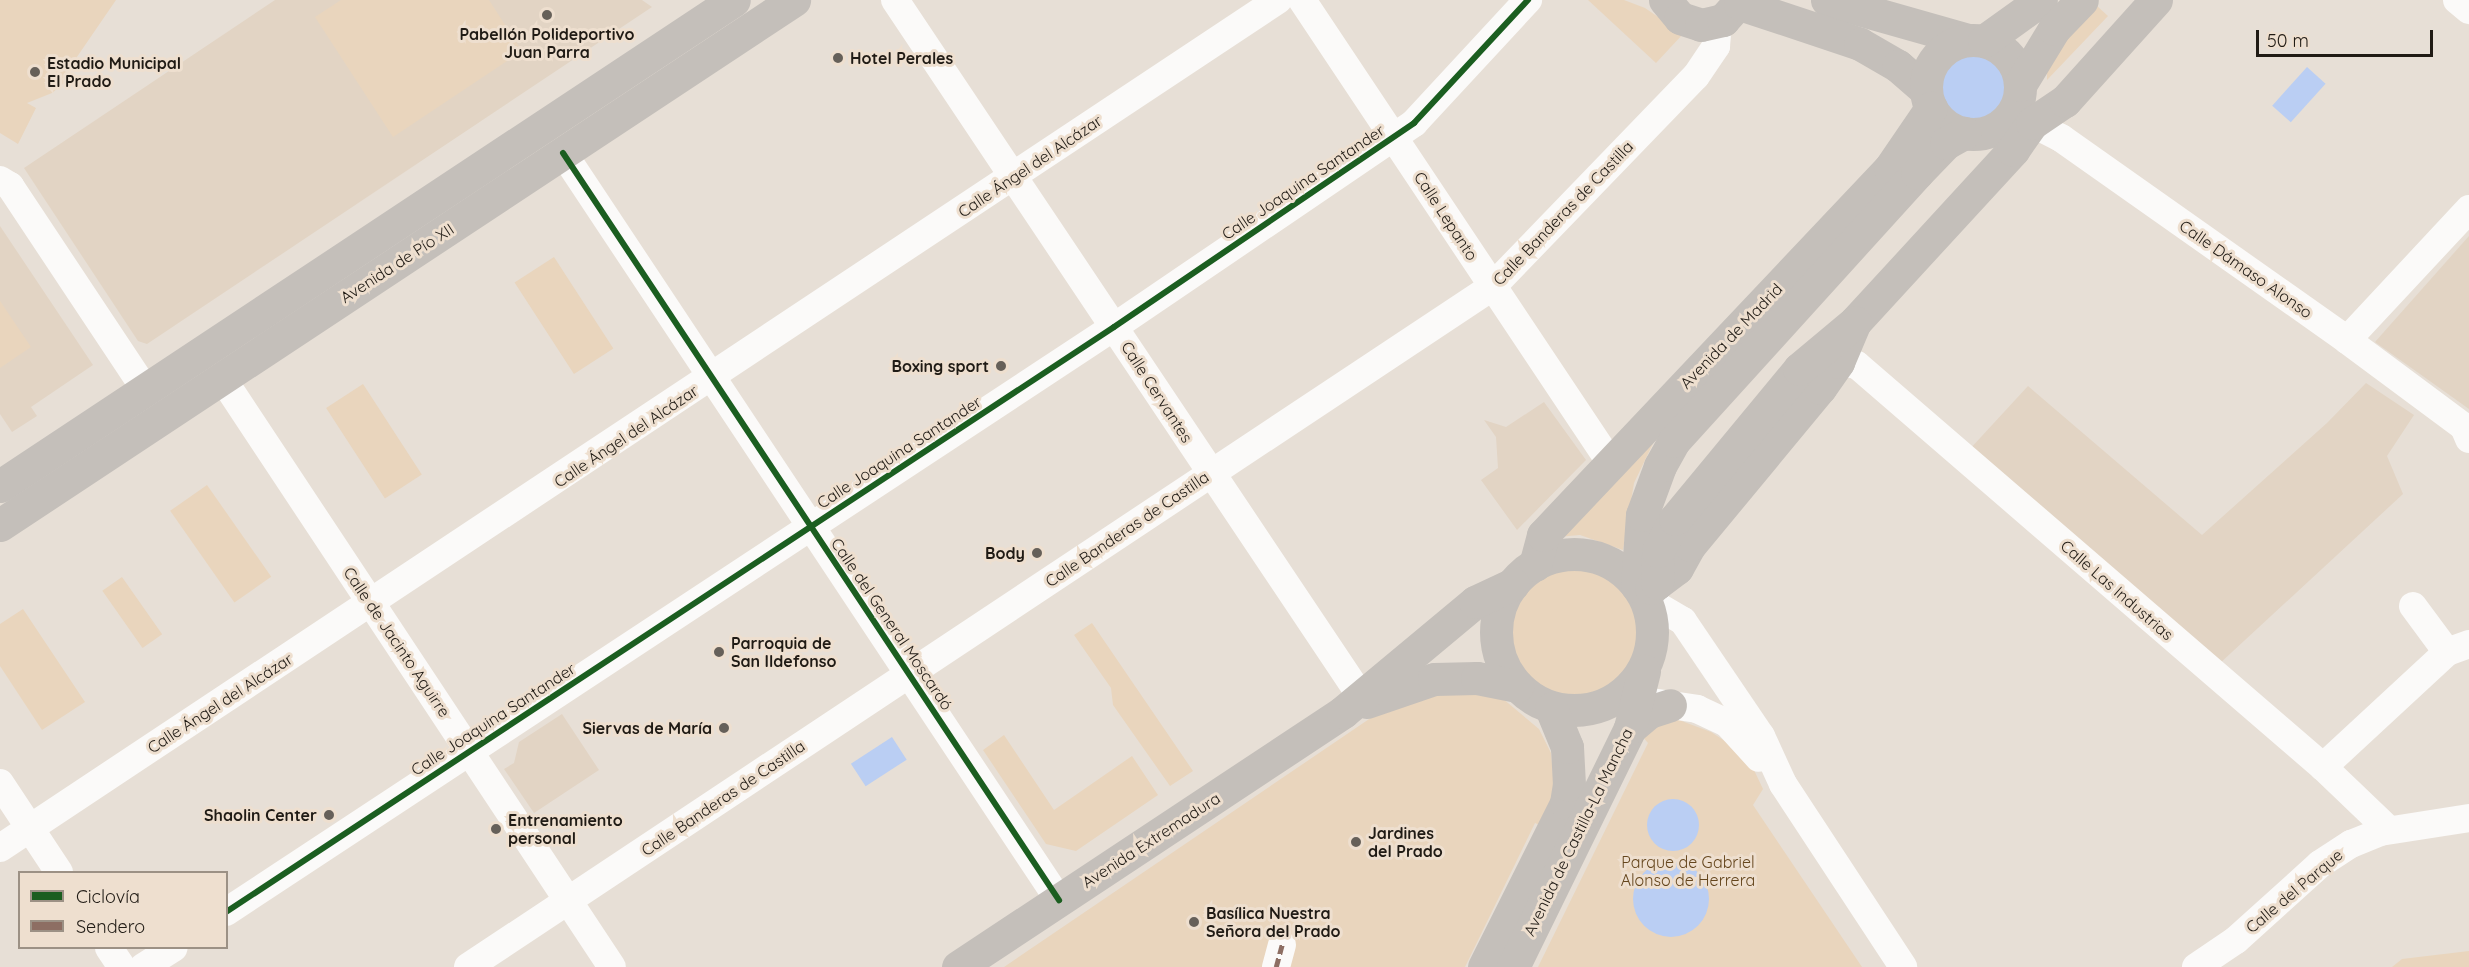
<!DOCTYPE html>
<meta charset="utf-8">
<style>
body{margin:0}
#map{position:relative;width:2469px;height:967px;overflow:hidden;background:#e7dfd6;font-family:Quicksand,sans-serif}
div>[style]{position:absolute}
.built>*{inset:0;background:#e2d4c4}
.green>*{inset:0;background:#e9d5bd;transform-origin:0 0}
.round{border-radius:50%}
.water>*{inset:0;background:#bacef3;transform-origin:0 0}
.minor>*{height:28px;margin:-14px;padding:0 14px;transform-origin:14px;border-radius:14px;background:#fbfaf9}
.major>*{height:33px;margin:-16.5px;padding:0 16.5px;transform-origin:16.5px;border-radius:16.5px;background:#c4bfba}
.major>.ring{margin:-16.5px;padding:0;box-sizing:content-box;background:none;border:33px solid #c4bfba;border-radius:50%}
.quiet>*{height:4.5px;margin-top:-2.25px;transform-origin:0;background:repeating-linear-gradient(90deg,#8d6e63 0 9px,transparent 0 13.5px)}
.cycleway>*{height:6px;margin:-3px;padding:0 3px;transform-origin:3px;border-radius:3px;background:#1b5e20}
.dots>*{width:16px;height:16px;translate:-50% -50%;box-sizing:border-box;border:3px solid #eedfcf;border-radius:50%}
span{translate:-50% -50%;white-space:nowrap;text-align:center;line-height:1.15;-webkit-text-stroke:6px #eedfcf;paint-order:stroke}
.poi-label{font-size:16px;color:#201b15;font-weight:700}
.left{translate:0 -50%;text-align:left}
.right{translate:-100% -50%;text-align:right}
.street-label{font-size:16px;color:#201b15}
.park-label{font-size:16px;color:#65461d}
.legend{position:absolute;left:18px;top:871px;width:210px;height:78px;box-sizing:border-box;background:#eedfcf;border:2px solid #9c9185;margin:0;padding:8px 10px;list-style:none;font-size:18px;color:#201b15}
.legend li{display:flex;align-items:center;gap:12px;height:30px}
.legend b{width:30px;border:2px solid #9c9185}
.scale{position:absolute;left:2256px;top:30px;width:177px;height:27px;box-sizing:border-box;border:3px solid #201b15;border-top:0;padding-left:8px;font-size:18px;line-height:21px;white-space:nowrap;color:#201b15;-webkit-text-stroke:4px #eedfcf;paint-order:stroke}
</style>
<div id="map">
<div class="built">
<i style="clip-path:polygon(275px 0,642px 0,652px 7px,147px 344px,138px 341px,24px 168px)"></i>
<i style="clip-path:polygon(0 226px,93px 365px,31px 407px,37px 416px,12px 432px,0 414px)"></i>
<i style="clip-path:polygon(2469px 236px,2469px 409px,2375px 342px)"></i>
<i style="clip-path:polygon(2366px 383px,2414px 415px,2387px 456px,2403px 494px,2218px 665px,1969px 450px,2028px 386px,2202px 535px,2327px 423px)"></i>
<i style="clip-path:polygon(1544px 402px,1586px 460px,1517px 530px,1481px 480px,1498px 468px,1496px 437px,1484px 420px,1506px 427px)"></i>
<i style="clip-path:polygon(562px 714px,599px 770px,534px 813px,504px 769px,514px 763px,519px 742px)"></i>
</div>
<div class="green">
<i style="clip-path:polygon(0 0,116px 0,68px 70px,73px 74px,69px 79px,52px 93px,27px 103px,36px 108px,18px 144px,0 133px)"></i>
<i style="clip-path:polygon(341px 0,489px 0,522px 51px,393px 137px,315px 17px)"></i>
<i style="clip-path:polygon(1588px 0,1624px 0,1645px 8px,1683px 34px,1656px 63px)"></i>
<i style="clip-path:polygon(2097px 6px,2108px 16px,2047px 80px,2047px 70px,2059px 48px)"></i>
<i style="left:554px;top:257px;width:109px;height:47px;rotate:57deg"></i>
<i style="clip-path:polygon(0 301px,31px 347px,0 368px)"></i>
<i style="left:363px;top:384px;width:108px;height:44px;rotate:57deg"></i>
<i style="clip-path:polygon(1660px 429px,1634px 483px,1623px 550px,1580px 535px,1557px 537px)"></i>
<i style="left:207px;top:485px;width:112px;height:45px;rotate:55deg"></i>
<i class="round" style="left:1509px;top:569px;width:128px;height:128px"></i>
<i style="left:122px;top:577px;width:70px;height:24px;rotate:55deg"></i>
<i style="clip-path:polygon(23px 609px,85px 702px,42px 730px,0 666px,0 624px)"></i>
<i style="clip-path:polygon(1092px 623px,1193px 771px,1170px 786px,1113px 705px,1111px 688px,1074px 635px)"></i>
<i style="clip-path:polygon(1422px 688px,1502px 698px,1539px 729px,1551px 753px,1555px 795px,1542px 826px,1535px 823px,1465px 967px,1004px 967px,1403px 696px)"></i>
<i style="clip-path:polygon(1679px 720px,1711px 732px,1731px 745px,1754px 770px,1763px 789px,1753px 805px,1862px 967px,1538px 967px,1648px 743px,1641px 735px,1655px 722px)"></i>
<i style="clip-path:polygon(1004px 735px,1054px 810px,1132px 756px,1158px 795px,1076px 851px,1046px 844px,983px 750px)"></i>
<i style="clip-path:polygon(2469px 951px,2469px 967px,2392px 967px,2402px 959px)"></i>
</div>
<div class="water">
<i class="round" style="left:1941px;top:55px;width:64px;height:64px"></i>
<i style="left:2307px;top:67px;width:25px;height:52px;rotate:42deg"></i>
<i style="left:892px;top:737px;width:27px;height:49px;rotate:57deg"></i>
<i class="round" style="left:1647px;top:799px;width:52px;height:52px"></i>
<i class="round" style="left:1633px;top:861px;width:76px;height:76px"></i>
</div>
<div class="minor">
<i style="left:895px;top:0;width:836px;rotate:56.21deg"></i>
<i style="left:1302px;top:0;width:555px;rotate:56.31deg"></i>
<i style="left:2457px;top:0;width:16px;rotate:40deg"></i>
<i style="left:2012px;top:113px;width:55px;rotate:27deg"></i>
<i style="left:2061px;top:138px;width:350px;rotate:35.2deg"></i>
<i style="left:2347px;top:340px;width:146px;rotate:36.6deg"></i>
<i style="left:2464px;top:427px;width:13px;rotate:67deg"></i>
<i style="left:563px;top:153px;width:897px;rotate:56.42deg"></i>
<i style="left:0;top:180px;width:12px;rotate:31deg"></i>
<i style="left:10px;top:186px;width:244px;rotate:56.4deg"></i>
<i style="left:2347px;top:340px;width:179px;rotate:-47deg"></i>
<i style="left:1838px;top:362px;width:19px;rotate:9deg"></i>
<i style="left:1857px;top:365px;width:615px;rotate:40.78deg"></i>
<i style="left:2323px;top:767px;width:91px;rotate:43.7deg"></i>
<i style="left:222px;top:378px;width:706px;rotate:56.49deg"></i>
<i style="left:1644px;top:598px;width:45px;rotate:30.5deg"></i>
<i style="left:1683px;top:621px;width:139px;rotate:55.9deg"></i>
<i style="left:1761px;top:736px;width:53px;rotate:65.4deg"></i>
<i style="left:1783px;top:784px;width:219px;rotate:56.7deg"></i>
<i style="left:2413px;top:606px;width:57px;rotate:53.5deg"></i>
<i style="left:1618px;top:697px;width:80px;rotate:8.6deg"></i>
<i style="left:1697px;top:709px;width:33px;rotate:25deg"></i>
<i style="left:1727px;top:723px;width:47px;rotate:47.6deg"></i>
<i style="left:2323px;top:767px;width:169px;rotate:-42.8deg"></i>
<i style="left:2447px;top:652px;width:23px;rotate:-20deg"></i>
<i style="left:0;top:783px;width:107px;rotate:56.5deg"></i>
<i style="left:0;top:848px;width:1534px;rotate:-33.57deg"></i>
<i style="left:226px;top:912px;width:1063px;rotate:-33.38deg"></i>
<i style="left:1114px;top:327px;width:363px;rotate:-34.2deg"></i>
<i style="left:1414px;top:123px;width:168px;rotate:-47.2deg"></i>
<i style="left:109px;top:948px;width:23px;rotate:56deg"></i>
<i style="left:143px;top:967px;width:36px;rotate:-32deg"></i>
<i style="left:468px;top:967px;width:1229px;rotate:-33.59deg"></i>
<i style="left:1492px;top:287px;width:293px;rotate:-46deg"></i>
<i style="left:1696px;top:76px;width:36px;rotate:-56deg"></i>
<i style="left:1716px;top:46px;width:24px;rotate:-85deg"></i>
<i style="left:1276px;top:967px;width:23px;rotate:-75deg"></i>
<i style="left:2196px;top:967px;width:48px;rotate:-34deg"></i>
<i style="left:2236px;top:940px;width:113px;rotate:-42.1deg"></i>
<i style="left:2320px;top:864px;width:37px;rotate:-33deg"></i>
<i style="left:2351px;top:844px;width:31px;rotate:-22deg"></i>
<i style="left:2380px;top:832px;width:90px;rotate:-8.9deg"></i>
</div>
<div class="major">
<i style="left:1665px;top:0;width:23px;rotate:50deg"></i>
<i style="left:1680px;top:18px;width:22px;rotate:18deg"></i>
<i style="left:1701px;top:25px;width:23px;rotate:-13deg"></i>
<i style="left:1723px;top:20px;width:27px;rotate:-48deg"></i>
<i style="left:1827px;top:0;width:147px;rotate:15.8deg"></i>
<i style="left:1740px;top:4px;width:126px;rotate:18.4deg"></i>
<i style="left:1860px;top:44px;width:44px;rotate:30.1deg"></i>
<i style="left:1898px;top:66px;width:37px;rotate:41deg"></i>
<i class="ring" style="left:1926px;top:40px;width:61px;height:61px"></i>
<i style="left:1984px;top:41px;width:70px;rotate:-35.7deg"></i>
<i style="left:2020px;top:85px;width:66px;rotate:-58.7deg"></i>
<i style="left:2054px;top:29px;width:40px;rotate:-46deg"></i>
<i style="left:0;top:486px;width:880px;rotate:-33.51deg"></i>
<i style="left:0;top:525px;width:952px;rotate:-33.47deg"></i>
<i class="ring" style="left:1496px;top:554px;width:123px;height:123px"></i>
<i style="left:1535px;top:565px;width:31px;rotate:-75deg"></i>
<i style="left:1543px;top:535px;width:505px;rotate:-46.6deg"></i>
<i style="left:1890px;top:168px;width:73px;rotate:-55.7deg"></i>
<i style="left:1657px;top:583px;width:25px;rotate:-37deg"></i>
<i style="left:1677px;top:568px;width:26px;rotate:-61deg"></i>
<i style="left:1690px;top:545px;width:204px;rotate:-50.4deg"></i>
<i style="left:1820px;top:388px;width:32px;rotate:-55deg"></i>
<i style="left:1838px;top:362px;width:43px;rotate:-67deg"></i>
<i style="left:1855px;top:322px;width:234px;rotate:-47.4deg"></i>
<i style="left:2013px;top:150px;width:33px;rotate:-55deg"></i>
<i style="left:2032px;top:123px;width:40px;rotate:-34deg"></i>
<i style="left:2065px;top:101px;width:136px;rotate:-48deg"></i>
<i style="left:1637px;top:586px;width:71px;rotate:-86deg"></i>
<i style="left:1642px;top:515px;width:52px;rotate:-69.8deg"></i>
<i style="left:1660px;top:466px;width:29px;rotate:-61deg"></i>
<i style="left:1674px;top:441px;width:362px;rotate:-47.8deg"></i>
<i style="left:1917px;top:173px;width:42px;rotate:-46deg"></i>
<i style="left:1946px;top:143px;width:21px;rotate:-29deg"></i>
<i style="left:1651px;top:588px;width:8px;rotate:-40deg"></i>
<i style="left:1657px;top:583px;width:32px;rotate:-88deg"></i>
<i style="left:1658px;top:551px;width:36px;rotate:-62deg"></i>
<i style="left:1675px;top:519px;width:195px;rotate:-50.4deg"></i>
<i style="left:1799px;top:369px;width:73px;rotate:-40deg"></i>
<i style="left:1367px;top:702px;width:71px;rotate:-18.9deg"></i>
<i style="left:1434px;top:679px;width:43px;rotate:-1.3deg"></i>
<i style="left:1477px;top:678px;width:41px;rotate:11.3deg"></i>
<i style="left:1630px;top:728px;width:25px;rotate:-40deg"></i>
<i style="left:1649px;top:712px;width:22px;rotate:-18deg"></i>
<i style="left:958px;top:967px;width:462px;rotate:-33.5deg"></i>
<i style="left:1343px;top:712px;width:172px;rotate:-39.8deg"></i>
<i style="left:1475px;top:602px;width:42px;rotate:-25.3deg"></i>
<i style="left:1484px;top:967px;width:183px;rotate:-63.4deg"></i>
<i style="left:1566px;top:803px;width:18px;rotate:-81deg"></i>
<i style="left:1569px;top:785px;width:38px;rotate:-93deg"></i>
<i style="left:1567px;top:747px;width:42px;rotate:-112.3deg"></i>
<i style="left:1513px;top:967px;width:266px;rotate:-63.9deg"></i>
<i style="left:1630px;top:728px;width:59px;rotate:-76.2deg"></i>
</div>
<div class="quiet">
<i style="left:1276px;top:967px;width:23px;rotate:-75deg"></i>
</div>
<div class="cycleway">
<i style="left:563px;top:153px;width:897px;rotate:56.42deg"></i>
<i style="left:226px;top:912px;width:1063px;rotate:-33.38deg"></i>
<i style="left:1114px;top:327px;width:363px;rotate:-34.2deg"></i>
<i style="left:1414px;top:123px;width:168px;rotate:-47.2deg"></i>
</div>
<div class="dots">
<i style="left:547px;top:15px;background:#666059"></i>
<i style="left:838px;top:58px;background:#666059"></i>
<i style="left:35px;top:72px;background:#666059"></i>
<i style="left:1001px;top:366px;background:#666059"></i>
<i style="left:1037px;top:553px;background:#666059"></i>
<i style="left:719px;top:652px;background:#666059"></i>
<i style="left:724px;top:728px;background:#666059"></i>
<i style="left:329px;top:815px;background:#666059"></i>
<i style="left:496px;top:829px;background:#666059"></i>
<i style="left:1356px;top:842px;background:#666059"></i>
<i style="left:1194px;top:922px;background:#666059"></i>
</div>
<div class="poi-label">
<span style="left:547px;top:43px">Pabellón Polideportivo<br>Juan Parra</span>
<span class="left" style="left:850px;top:58px">Hotel Perales</span>
<span class="left" style="left:47px;top:72px">Estadio Municipal<br>El Prado</span>
<span class="right" style="left:989px;top:366px">Boxing sport</span>
<span class="right" style="left:1025px;top:553px">Body</span>
<span class="left" style="left:731px;top:652px">Parroquia de<br>San Ildefonso</span>
<span class="right" style="left:712px;top:728px">Siervas de María</span>
<span class="right" style="left:317px;top:815px">Shaolin Center</span>
<span class="left" style="left:508px;top:829px">Entrenamiento<br>personal</span>
<span class="left" style="left:1368px;top:842px">Jardines<br>del Prado</span>
<span class="left" style="left:1206px;top:922px">Basílica Nuestra<br>Señora del Prado</span>
</div>
<div class="street-label">
<span style="left:1030px;top:166px;rotate:-34deg">Calle Ángel del Alcázar</span>
<span style="left:1303px;top:182px;rotate:-34deg">Calle Joaquina Santander</span>
<span style="left:1563px;top:213px;rotate:-46deg">Calle Banderas de Castilla</span>
<span style="left:1446px;top:216px;rotate:57deg">Calle Lepanto</span>
<span style="left:397px;top:263px;rotate:-33deg">Avenida de Pío XII</span>
<span style="left:2246px;top:269px;rotate:35deg">Calle Dámaso Alonso</span>
<span style="left:1731px;top:336px;rotate:-46deg">Avenida de Madrid</span>
<span style="left:1157px;top:392px;rotate:57deg">Calle Cervantes</span>
<span style="left:626px;top:436px;rotate:-34deg">Calle Ángel del Alcázar</span>
<span style="left:899px;top:452px;rotate:-33deg">Calle Joaquina Santander</span>
<span style="left:1127px;top:529px;rotate:-34deg">Calle Banderas de Castilla</span>
<span style="left:2117px;top:590px;rotate:41deg">Calle Las Industrias</span>
<span style="left:892px;top:624px;rotate:56deg">Calle del General Moscardó</span>
<span style="left:397px;top:642px;rotate:56deg">Calle de Jacinto Aguirre</span>
<span style="left:220px;top:703px;rotate:-33deg">Calle Ángel del Alcázar</span>
<span style="left:493px;top:719px;rotate:-33deg">Calle Joaquina Santander</span>
<span style="left:723px;top:798px;rotate:-34deg">Calle Banderas de Castilla</span>
<span style="left:1578px;top:832px;rotate:-64deg">Avenida de Castilla-La Mancha</span>
<span style="left:1151px;top:840px;rotate:-33deg">Avenida Extremadura</span>
<span style="left:2294px;top:891px;rotate:-40deg">Calle del Parque</span>
</div>
<div class="park-label">
<span style="left:1688px;top:871px">Parque de Gabriel<br>Alonso de Herrera</span>
</div>
<ul class="legend">
<li><b style="height:8px;background:#1b5e20"></b>Ciclovía</li>
<li><b style="height:8px;background:#8d6e63"></b>Sendero</li>
</ul>
<div class="scale">50 m</div>
</div>
